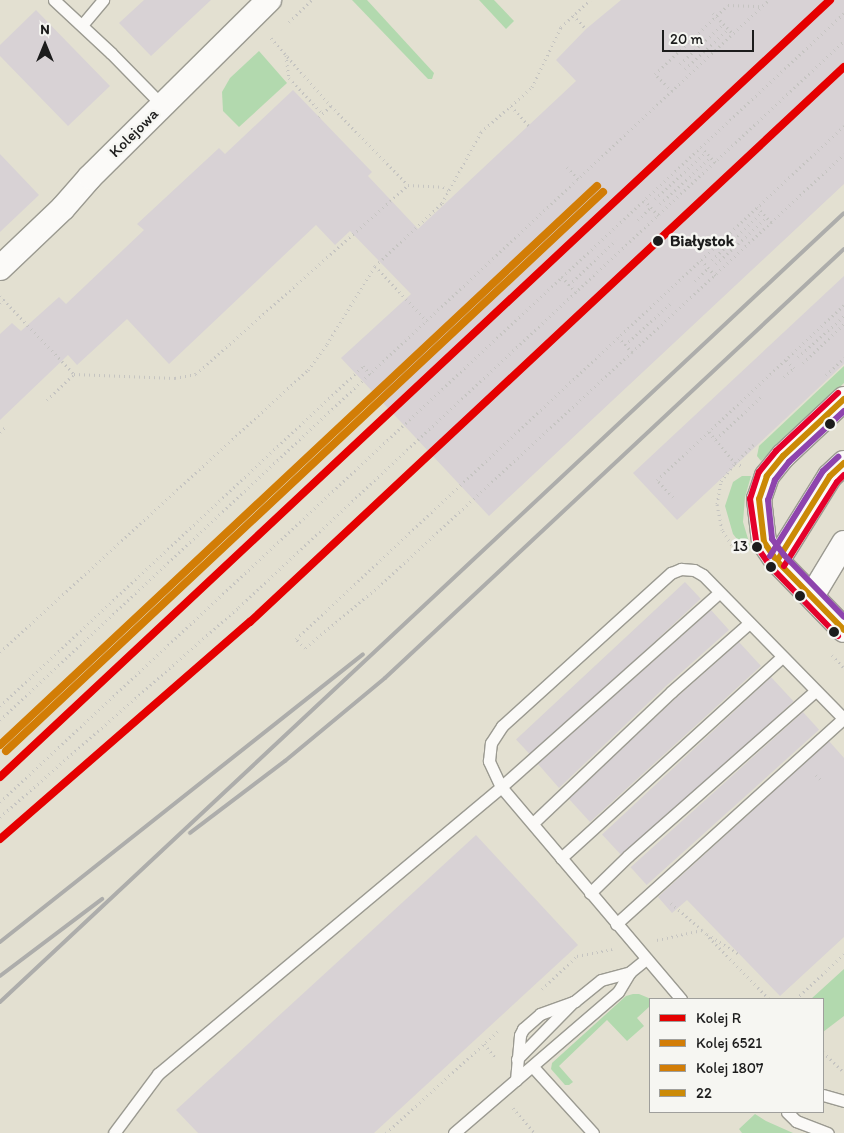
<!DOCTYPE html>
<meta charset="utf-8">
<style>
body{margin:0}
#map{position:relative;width:844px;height:1133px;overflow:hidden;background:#e3e0d1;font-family:Itim,sans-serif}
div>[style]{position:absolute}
.green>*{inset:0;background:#b2d9ae}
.building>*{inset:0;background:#d8d2d5;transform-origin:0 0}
.path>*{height:3px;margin-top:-1.5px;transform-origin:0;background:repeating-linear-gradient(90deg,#c5c4c1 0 1px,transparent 0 5px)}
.roads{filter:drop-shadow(1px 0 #9b9a91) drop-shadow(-1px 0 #9b9a91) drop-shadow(0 1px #9b9a91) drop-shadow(0 -1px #9b9a91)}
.service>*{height:11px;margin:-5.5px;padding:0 5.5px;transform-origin:5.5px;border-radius:5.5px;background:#fbfaf8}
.minor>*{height:24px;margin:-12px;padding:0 12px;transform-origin:12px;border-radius:12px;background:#fbfaf8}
.rail>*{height:4px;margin:-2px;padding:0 2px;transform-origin:2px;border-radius:2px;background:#adadab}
.bus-1>*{height:6px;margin:-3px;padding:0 3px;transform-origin:3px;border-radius:3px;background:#cb8a06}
.bus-2>*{height:6px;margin:-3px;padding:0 3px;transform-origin:3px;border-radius:3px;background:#e4002b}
.bus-3>*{height:6px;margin:-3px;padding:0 3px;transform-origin:3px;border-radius:3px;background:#8e44ad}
.rail-1>*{height:8px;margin:-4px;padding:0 4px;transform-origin:4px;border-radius:4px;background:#e50000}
.rail-2>*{height:8px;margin:-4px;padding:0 4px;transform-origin:4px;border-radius:4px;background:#d27d06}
.rail-3>*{height:8px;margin:-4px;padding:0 4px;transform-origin:4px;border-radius:4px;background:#d27d06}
.dots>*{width:14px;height:14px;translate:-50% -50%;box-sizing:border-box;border:2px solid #f6f6f2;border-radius:50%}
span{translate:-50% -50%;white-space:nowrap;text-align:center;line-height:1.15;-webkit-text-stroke:5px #f6f6f2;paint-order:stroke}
.bus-label{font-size:15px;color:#1c1c1c}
.right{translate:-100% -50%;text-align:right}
.street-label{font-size:16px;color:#1c1c1c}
.stop-label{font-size:16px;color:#1c1c1c;font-weight:700}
.left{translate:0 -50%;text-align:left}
.legend{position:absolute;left:649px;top:998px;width:175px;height:115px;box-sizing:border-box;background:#f6f6f2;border:1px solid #9f9f9c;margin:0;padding:6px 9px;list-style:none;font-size:15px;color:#1c1c1c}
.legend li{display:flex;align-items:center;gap:10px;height:25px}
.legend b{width:25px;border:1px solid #9f9f9c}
.north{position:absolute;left:20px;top:20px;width:50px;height:50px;-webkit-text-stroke:4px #f6f6f2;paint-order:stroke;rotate:0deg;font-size:14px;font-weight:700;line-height:20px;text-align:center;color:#1c1c1c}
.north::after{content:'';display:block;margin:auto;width:18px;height:22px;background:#1c1c1c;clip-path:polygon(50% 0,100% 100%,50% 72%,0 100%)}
.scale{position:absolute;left:662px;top:30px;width:92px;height:22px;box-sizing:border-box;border:2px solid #1c1c1c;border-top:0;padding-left:6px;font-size:15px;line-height:18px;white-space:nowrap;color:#1c1c1c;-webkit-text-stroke:4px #f6f6f2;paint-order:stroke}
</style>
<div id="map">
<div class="green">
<i style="clip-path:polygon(352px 0,367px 0,434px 73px,432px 79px,428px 79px)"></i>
<i style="clip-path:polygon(479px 0,494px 0,514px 21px,506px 29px)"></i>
<i style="clip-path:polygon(259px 51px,287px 83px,239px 127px,223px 111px,222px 92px,230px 78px)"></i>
<i style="clip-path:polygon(844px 366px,844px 383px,761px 461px,757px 456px,759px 446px)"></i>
<i style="clip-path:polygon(742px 476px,751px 476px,745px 497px,743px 522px,751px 549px,747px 552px,733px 534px,725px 506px,733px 482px)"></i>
<i style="clip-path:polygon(844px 969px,844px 1016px,823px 1032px,823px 999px,811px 999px)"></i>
<i style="clip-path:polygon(633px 994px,639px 994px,651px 999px,650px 1006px,637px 1018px,644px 1026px,627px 1041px,607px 1020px,559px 1066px,573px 1082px,569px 1085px,565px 1085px,551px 1069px,552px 1063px,626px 996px)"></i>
<i style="clip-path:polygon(755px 1114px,766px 1121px,793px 1133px,742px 1133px,739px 1129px)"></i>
</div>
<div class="building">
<i style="clip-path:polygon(144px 0,211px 0,151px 56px,119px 23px)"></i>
<i style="clip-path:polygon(621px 0,844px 0,844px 184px,489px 516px,341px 358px,411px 294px,350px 231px,335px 245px,316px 225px,169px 364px,127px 319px,77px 365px,68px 355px,0 420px,0 334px,12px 323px,21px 331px,59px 297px,66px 304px,144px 230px,137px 224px,219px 148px,225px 154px,293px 90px,372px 172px,368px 176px,418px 229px,576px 81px,556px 60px,586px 29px)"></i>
<i style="clip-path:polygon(36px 10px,110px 86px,68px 126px,0 56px,0 45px)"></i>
<i style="clip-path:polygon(0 154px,39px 195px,0 232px)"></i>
<i style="clip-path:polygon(844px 276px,844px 364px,677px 520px,633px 473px)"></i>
<i style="left:685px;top:582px;width:23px;height:231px;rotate:47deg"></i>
<i style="clip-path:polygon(711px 610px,729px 630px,666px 686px,559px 788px,538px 764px)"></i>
<i style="clip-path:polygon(739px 642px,761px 666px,590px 822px,569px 799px,676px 698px)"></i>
<i style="left:771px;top:677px;width:33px;height:231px;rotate:47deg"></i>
<i style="left:803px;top:712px;width:24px;height:232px;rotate:48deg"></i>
<i style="clip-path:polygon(829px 741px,844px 758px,844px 937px,780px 996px,687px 900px,672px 913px,658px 897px)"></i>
<i style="clip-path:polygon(476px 835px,578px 945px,374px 1133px,198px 1133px,176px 1110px)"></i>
</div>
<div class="path">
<i style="left:713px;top:13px;width:29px;rotate:46deg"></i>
<i style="left:573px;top:15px;width:19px;rotate:47deg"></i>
<i style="left:289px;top:22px;width:32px;rotate:-44deg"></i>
<i style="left:271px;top:38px;width:91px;rotate:48.6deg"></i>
<i style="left:331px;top:106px;width:110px;rotate:45.7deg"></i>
<i style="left:408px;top:185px;width:35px;rotate:3deg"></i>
<i style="left:443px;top:187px;width:9px;rotate:27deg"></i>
<i style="left:286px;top:55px;width:23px;rotate:83deg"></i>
<i style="left:289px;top:78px;width:50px;rotate:46.6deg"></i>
<i style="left:680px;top:64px;width:59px;rotate:-42.9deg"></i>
<i style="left:685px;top:69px;width:59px;rotate:-42.9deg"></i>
<i style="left:672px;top:91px;width:24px;rotate:-135deg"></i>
<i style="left:655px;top:74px;width:100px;rotate:-43.4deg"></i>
<i style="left:728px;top:5px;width:34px;rotate:2deg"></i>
<i style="left:511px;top:106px;width:27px;rotate:48deg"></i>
<i style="left:319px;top:117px;width:16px;rotate:-43deg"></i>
<i style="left:701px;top:147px;width:21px;rotate:47deg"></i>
<i style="left:567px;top:167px;width:16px;rotate:47deg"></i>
<i style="left:655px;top:199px;width:69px;rotate:-42.7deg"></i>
<i style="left:644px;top:200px;width:21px;rotate:47deg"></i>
<i style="left:660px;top:204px;width:69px;rotate:-42.7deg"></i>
<i style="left:757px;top:207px;width:21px;rotate:47deg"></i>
<i style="left:638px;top:220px;width:18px;rotate:-45deg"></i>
<i style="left:701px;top:260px;width:21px;rotate:47deg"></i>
<i style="left:712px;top:260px;width:69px;rotate:-43.8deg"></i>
<i style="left:716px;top:264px;width:69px;rotate:-42.7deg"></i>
<i style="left:375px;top:266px;width:76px;rotate:46.6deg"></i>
<i style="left:695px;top:281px;width:18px;rotate:-45deg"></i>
<i style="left:569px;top:285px;width:65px;rotate:-43.8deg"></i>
<i style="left:576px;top:292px;width:21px;rotate:-133deg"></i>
<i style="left:562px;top:277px;width:386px;rotate:-43.1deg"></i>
<i style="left:0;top:296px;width:108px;rotate:46.5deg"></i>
<i style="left:74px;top:374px;width:101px;rotate:2.3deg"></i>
<i style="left:175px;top:378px;width:21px;rotate:-11deg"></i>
<i style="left:196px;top:374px;width:284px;rotate:-41.7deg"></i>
<i style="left:0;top:303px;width:6px;rotate:-45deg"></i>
<i style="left:618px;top:337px;width:21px;rotate:47deg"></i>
<i style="left:632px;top:352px;width:290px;rotate:-43deg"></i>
<i style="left:625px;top:345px;width:65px;rotate:-42.5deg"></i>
<i style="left:632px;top:352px;width:345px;rotate:137.2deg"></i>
<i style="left:379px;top:586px;width:97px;rotate:140deg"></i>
<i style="left:305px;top:648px;width:13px;rotate:-135deg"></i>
<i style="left:296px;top:639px;width:751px;rotate:-43.11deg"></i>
<i style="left:798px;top:357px;width:62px;rotate:-41.7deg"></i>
<i style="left:803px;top:363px;width:57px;rotate:-43.6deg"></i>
<i style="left:826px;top:375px;width:25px;rotate:-43deg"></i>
<i style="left:784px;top:377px;width:13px;rotate:-42deg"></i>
<i style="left:794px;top:368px;width:11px;rotate:-135deg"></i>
<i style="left:47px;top:400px;width:37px;rotate:-44deg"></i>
<i style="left:0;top:432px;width:9px;rotate:-41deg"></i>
<i style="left:709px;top:432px;width:40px;rotate:50deg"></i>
<i style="left:735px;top:463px;width:8px;rotate:23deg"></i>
<i style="left:716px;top:439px;width:63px;rotate:-43.1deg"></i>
<i style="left:673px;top:497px;width:23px;rotate:-133deg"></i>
<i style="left:657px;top:480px;width:256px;rotate:-43.1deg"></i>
<i style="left:737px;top:553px;width:27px;rotate:-123deg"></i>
<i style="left:722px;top:530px;width:26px;rotate:-101deg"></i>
<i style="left:717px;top:504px;width:23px;rotate:-80deg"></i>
<i style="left:721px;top:481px;width:23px;rotate:-52deg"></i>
<i style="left:735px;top:463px;width:28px;rotate:-45deg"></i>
<i style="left:0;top:652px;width:418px;rotate:-42.5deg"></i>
<i style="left:308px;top:370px;width:32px;rotate:-54deg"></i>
<i style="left:327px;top:344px;width:92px;rotate:-58.4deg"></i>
<i style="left:375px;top:266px;width:92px;rotate:-43.2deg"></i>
<i style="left:442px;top:203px;width:81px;rotate:-61.2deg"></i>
<i style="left:481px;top:132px;width:68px;rotate:-41.4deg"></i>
<i style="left:532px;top:87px;width:67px;rotate:-64.2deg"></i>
<i style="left:561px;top:27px;width:40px;rotate:-43deg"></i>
<i style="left:832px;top:655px;width:18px;rotate:47deg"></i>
<i style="left:0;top:706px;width:497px;rotate:-43.1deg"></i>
<i style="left:363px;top:366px;width:11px;rotate:49deg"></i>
<i style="left:0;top:720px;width:1053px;rotate:-43.12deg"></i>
<i style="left:816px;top:775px;width:7px;rotate:45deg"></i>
<i style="left:0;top:802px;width:769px;rotate:-43.05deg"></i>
<i style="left:0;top:817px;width:318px;rotate:-41.3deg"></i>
<i style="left:239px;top:607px;width:828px;rotate:-43.09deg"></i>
<i style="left:671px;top:903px;width:41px;rotate:41.1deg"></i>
<i style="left:707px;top:934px;width:39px;rotate:32deg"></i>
<i style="left:657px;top:940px;width:46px;rotate:-12.5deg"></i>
<i style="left:702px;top:930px;width:96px;rotate:45.8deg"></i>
<i style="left:542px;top:989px;width:48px;rotate:-43.3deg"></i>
<i style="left:577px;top:956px;width:36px;rotate:-11deg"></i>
<i style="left:796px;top:999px;width:66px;rotate:-43.2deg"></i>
<i style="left:484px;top:1044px;width:17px;rotate:50deg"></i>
<i style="left:823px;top:1052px;width:29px;rotate:44deg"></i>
<i style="left:513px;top:1108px;width:33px;rotate:49deg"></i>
<i style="left:386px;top:1133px;width:151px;rotate:-42.3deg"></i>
</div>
<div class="roads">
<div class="service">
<i style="left:54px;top:0;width:78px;rotate:42.9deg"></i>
<i style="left:111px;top:53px;width:73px;rotate:45.6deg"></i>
<i style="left:82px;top:25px;width:33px;rotate:-50deg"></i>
<i style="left:533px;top:823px;width:190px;rotate:-43.5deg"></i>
<i style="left:671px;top:692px;width:103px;rotate:-41.4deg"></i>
<i style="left:561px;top:858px;width:297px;rotate:-42.3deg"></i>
<i style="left:590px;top:893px;width:53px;rotate:-44.2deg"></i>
<i style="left:628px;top:856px;width:249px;rotate:-41.4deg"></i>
<i style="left:616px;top:924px;width:307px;rotate:-42.1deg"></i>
<i style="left:681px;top:999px;width:278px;rotate:-130.3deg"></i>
<i style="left:501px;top:787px;width:29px;rotate:-115deg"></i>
<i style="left:489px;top:761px;width:18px;rotate:-84deg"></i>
<i style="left:491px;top:743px;width:20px;rotate:-57deg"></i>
<i style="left:502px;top:726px;width:228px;rotate:-42.2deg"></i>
<i style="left:671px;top:573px;width:11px;rotate:-22deg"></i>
<i style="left:681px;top:569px;width:13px;rotate:4deg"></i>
<i style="left:694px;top:570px;width:10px;rotate:29deg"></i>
<i style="left:703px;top:575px;width:200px;rotate:45.6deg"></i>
<i style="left:517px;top:1059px;width:80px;rotate:-45.5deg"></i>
<i style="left:533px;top:1067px;width:89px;rotate:47.7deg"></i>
<i style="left:516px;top:1080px;width:45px;rotate:-84.9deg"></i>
<i style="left:520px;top:1035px;width:7px;rotate:-63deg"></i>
<i style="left:523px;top:1029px;width:23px;rotate:-41deg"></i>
<i style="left:540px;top:1014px;width:37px;rotate:-20deg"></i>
<i style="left:575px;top:1001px;width:33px;rotate:-39deg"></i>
<i style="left:601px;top:980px;width:30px;rotate:-15deg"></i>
<i style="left:823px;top:1095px;width:22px;rotate:16deg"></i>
<i style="left:787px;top:1112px;width:13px;rotate:45deg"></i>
<i style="left:796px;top:1121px;width:34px;rotate:21deg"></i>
<i style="left:114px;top:1133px;width:74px;rotate:-53.3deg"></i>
<i style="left:158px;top:1074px;width:447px;rotate:-39.9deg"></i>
<i style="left:501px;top:787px;width:292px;rotate:-41.7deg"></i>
<i style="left:454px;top:1133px;width:216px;rotate:-40.7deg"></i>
<i style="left:618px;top:992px;width:23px;rotate:-59deg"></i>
<i style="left:630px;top:972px;width:21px;rotate:-39deg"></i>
</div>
<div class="minor">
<i style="left:0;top:268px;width:87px;rotate:-43.6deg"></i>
<i style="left:63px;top:208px;width:41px;rotate:-48.9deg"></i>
<i style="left:90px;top:177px;width:252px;rotate:-44.7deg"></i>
<i style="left:844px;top:399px;width:83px;rotate:136.9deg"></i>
<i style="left:783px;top:456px;width:26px;rotate:129deg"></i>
<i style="left:767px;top:476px;width:24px;rotate:109deg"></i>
<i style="left:759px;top:499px;width:43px;rotate:83.4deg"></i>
<i style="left:764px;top:542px;width:23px;rotate:56deg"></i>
<i style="left:777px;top:561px;width:96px;rotate:45.8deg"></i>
<i style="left:777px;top:561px;width:100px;rotate:-58.1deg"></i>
<i style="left:830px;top:476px;width:19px;rotate:-43deg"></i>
<i style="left:812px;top:596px;width:62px;rotate:-58.9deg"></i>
</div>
</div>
<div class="rail">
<i style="left:190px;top:833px;width:119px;rotate:-37.2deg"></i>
<i style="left:285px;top:761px;width:130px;rotate:-39.7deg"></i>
<i style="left:385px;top:678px;width:628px;rotate:-43.07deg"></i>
<i style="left:0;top:942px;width:463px;rotate:-38.4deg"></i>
<i style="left:0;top:976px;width:128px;rotate:-37deg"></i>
<i style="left:0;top:1002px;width:1155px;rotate:-43.07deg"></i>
</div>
<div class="bus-1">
<i style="left:844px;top:399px;width:83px;rotate:136.9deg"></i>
<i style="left:783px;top:456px;width:26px;rotate:129deg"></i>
<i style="left:767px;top:476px;width:24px;rotate:109deg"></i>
<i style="left:759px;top:499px;width:43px;rotate:83.4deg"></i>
<i style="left:764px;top:542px;width:23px;rotate:56deg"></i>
<i style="left:777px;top:561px;width:96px;rotate:45.8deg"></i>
<i style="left:777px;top:561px;width:100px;rotate:-58.1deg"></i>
<i style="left:830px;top:476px;width:19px;rotate:-43deg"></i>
</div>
<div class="bus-2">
<i style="left:784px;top:566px;width:99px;rotate:-57.8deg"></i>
<i style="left:837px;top:482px;width:10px;rotate:-45deg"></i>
<i style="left:838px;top:636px;width:96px;rotate:-134.2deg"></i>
<i style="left:771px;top:567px;width:24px;rotate:-125deg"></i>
<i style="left:757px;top:547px;width:49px;rotate:-98.3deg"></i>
<i style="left:750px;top:499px;width:28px;rotate:-72deg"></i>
<i style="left:759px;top:472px;width:27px;rotate:-51deg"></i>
<i style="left:776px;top:451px;width:85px;rotate:-43.1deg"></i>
</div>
<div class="bus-3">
<i style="left:844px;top:411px;width:75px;rotate:137.2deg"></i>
<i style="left:789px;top:462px;width:23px;rotate:128deg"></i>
<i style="left:775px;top:480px;width:21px;rotate:109deg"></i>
<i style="left:768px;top:500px;width:39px;rotate:84deg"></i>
<i style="left:772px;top:539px;width:20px;rotate:53deg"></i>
<i style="left:784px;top:555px;width:86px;rotate:45.9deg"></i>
<i style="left:770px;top:556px;width:100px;rotate:-58.1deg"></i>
<i style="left:823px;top:471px;width:21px;rotate:-43deg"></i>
</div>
<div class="rail-1">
<i style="left:0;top:777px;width:1137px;rotate:-43.11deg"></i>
<i style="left:0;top:839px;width:331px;rotate:-41deg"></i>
<i style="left:250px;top:622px;width:813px;rotate:-43.06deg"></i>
</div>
<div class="rail-2">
<i style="left:0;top:745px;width:818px;rotate:-43.12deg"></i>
</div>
<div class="rail-3">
<i style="left:6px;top:751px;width:818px;rotate:-43.12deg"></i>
</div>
<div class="dots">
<i style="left:658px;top:241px;background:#1c1c1c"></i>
<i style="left:830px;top:424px;background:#1c1c1c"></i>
<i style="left:757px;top:547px;background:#1c1c1c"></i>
<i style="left:771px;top:567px;background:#1c1c1c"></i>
<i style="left:800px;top:596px;background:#1c1c1c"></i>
<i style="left:834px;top:632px;background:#1c1c1c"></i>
</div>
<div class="bus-label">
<span class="right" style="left:748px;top:547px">13</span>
</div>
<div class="street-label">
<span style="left:134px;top:133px;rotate:-45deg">Kolejowa</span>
</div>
<div class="stop-label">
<span class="left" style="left:670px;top:241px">Białystok</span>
</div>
<ul class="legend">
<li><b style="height:6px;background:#e50000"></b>Kolej R</li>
<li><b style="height:6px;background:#d27d06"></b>Kolej 6521</li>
<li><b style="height:6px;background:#d27d06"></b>Kolej 1807</li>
<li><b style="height:6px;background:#cb8a06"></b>22</li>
</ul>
<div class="north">N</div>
<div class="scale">20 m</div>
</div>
